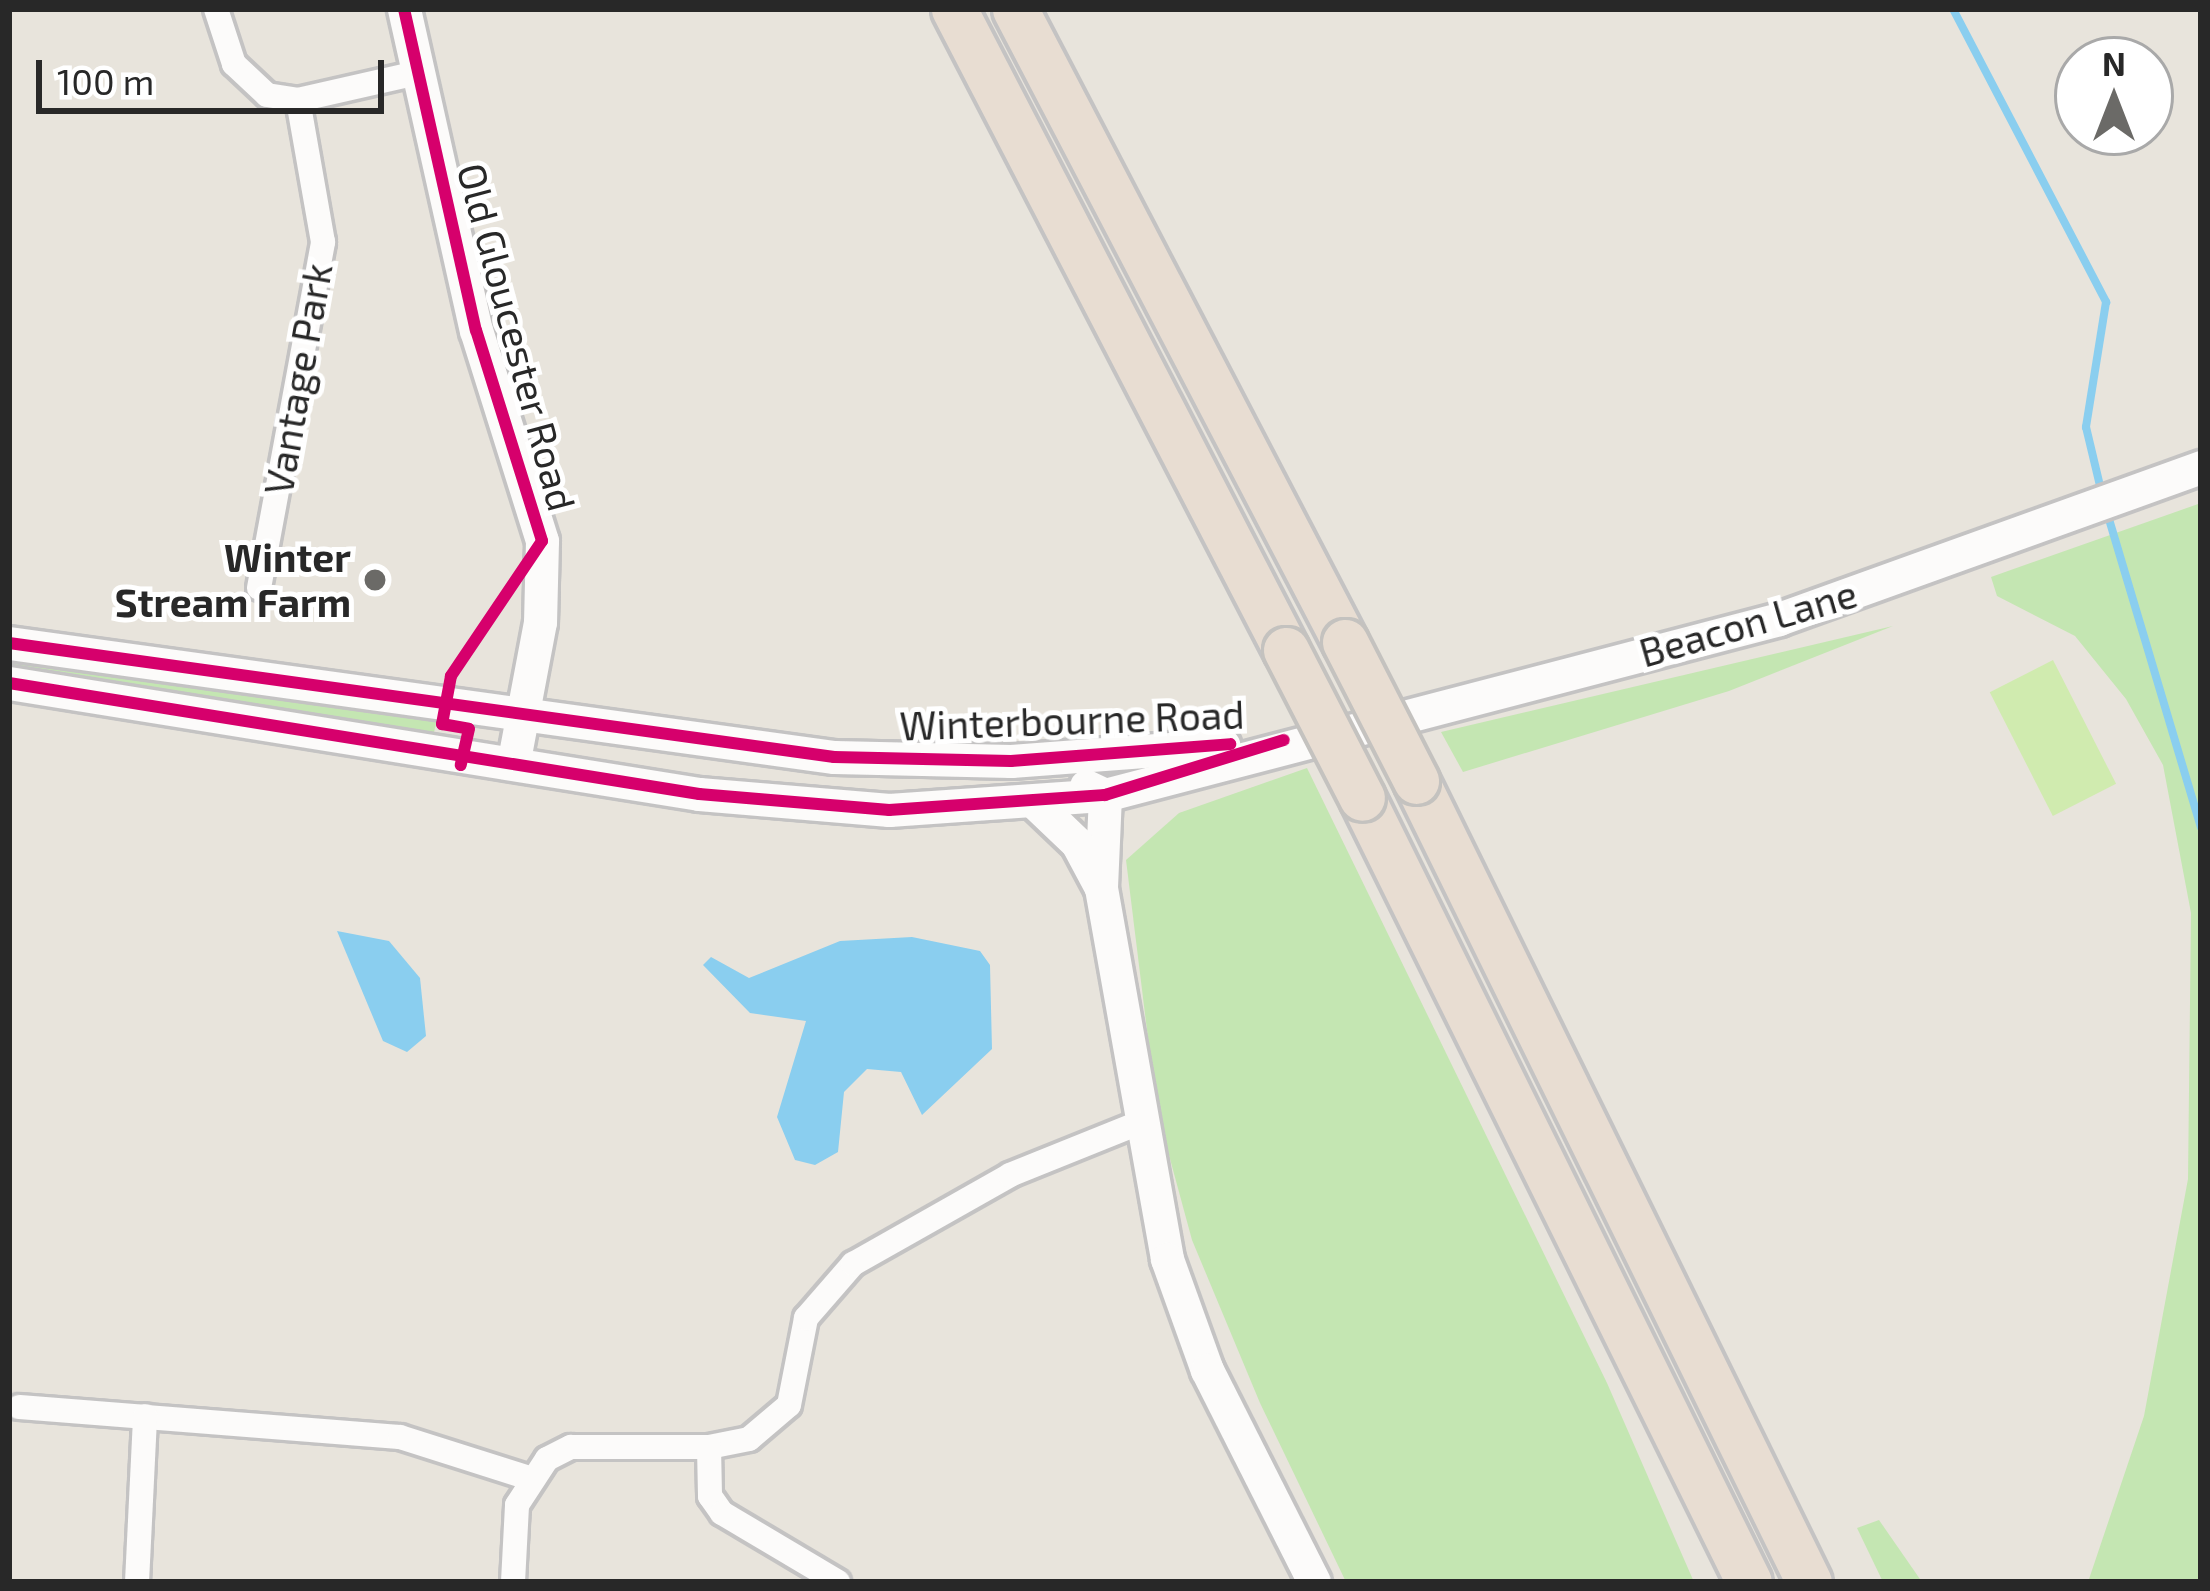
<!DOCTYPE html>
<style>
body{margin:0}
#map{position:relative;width:2210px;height:1591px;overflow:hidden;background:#e8e4dc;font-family:"Exo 2",sans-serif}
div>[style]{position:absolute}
.green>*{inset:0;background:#c4e6b2}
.pitch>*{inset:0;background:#d0ebaf;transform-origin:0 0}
.water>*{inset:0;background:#8aceef}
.stream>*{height:8px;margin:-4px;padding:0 4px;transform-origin:4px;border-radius:4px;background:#8aceef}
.roads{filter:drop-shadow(3px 0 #c4c3c3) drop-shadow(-3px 0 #c4c3c3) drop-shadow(0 3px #c4c3c3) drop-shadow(0 -3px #c4c3c3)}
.minor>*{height:24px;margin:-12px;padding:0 12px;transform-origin:12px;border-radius:12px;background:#fcfbfa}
.secondary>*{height:33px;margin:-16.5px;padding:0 16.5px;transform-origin:16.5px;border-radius:16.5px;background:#fcfbfa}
.motorway>*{height:45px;margin:-22.5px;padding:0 22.5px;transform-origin:22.5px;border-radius:22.5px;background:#e8ddd2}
.bridges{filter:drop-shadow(3px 0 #c4c2bf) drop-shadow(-3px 0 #c4c2bf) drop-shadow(0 3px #c4c2bf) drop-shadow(0 -3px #c4c2bf)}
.motorway-bridge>*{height:45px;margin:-22.5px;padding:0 22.5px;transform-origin:22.5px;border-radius:22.5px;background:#e8ddd2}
.cycleway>*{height:12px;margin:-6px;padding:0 6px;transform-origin:6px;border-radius:6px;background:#d6006c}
.dots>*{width:33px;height:33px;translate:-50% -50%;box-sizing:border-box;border:6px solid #fff;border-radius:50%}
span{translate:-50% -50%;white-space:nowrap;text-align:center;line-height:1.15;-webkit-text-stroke:10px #fff;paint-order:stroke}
.street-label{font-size:39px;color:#282828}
.poi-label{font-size:39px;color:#282828;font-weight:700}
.right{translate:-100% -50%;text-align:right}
.frame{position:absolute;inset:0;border:12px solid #282828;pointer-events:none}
.north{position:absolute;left:2054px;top:36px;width:120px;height:120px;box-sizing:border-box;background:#fff;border:3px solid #a9a9a9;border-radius:50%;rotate:0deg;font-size:33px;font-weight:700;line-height:48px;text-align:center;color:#282828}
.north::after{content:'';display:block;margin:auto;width:42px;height:54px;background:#6b6a67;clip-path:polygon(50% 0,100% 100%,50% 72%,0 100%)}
.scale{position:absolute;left:36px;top:60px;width:348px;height:54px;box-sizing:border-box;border:6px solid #282828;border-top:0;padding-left:15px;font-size:36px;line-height:42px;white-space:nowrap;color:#282828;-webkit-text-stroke:9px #fff;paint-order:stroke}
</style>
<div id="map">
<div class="green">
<i style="clip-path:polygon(2201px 503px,2201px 1582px,2088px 1582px,2144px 1416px,2188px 1179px,2191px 913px,2163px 765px,2126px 699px,2075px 636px,1997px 596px,1991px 577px)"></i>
<i style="clip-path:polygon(1893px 626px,1729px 691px,1463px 772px,1441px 732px)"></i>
<i style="clip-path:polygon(9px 657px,438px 715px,432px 741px,9px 674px)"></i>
<i style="clip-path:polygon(1307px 768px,1607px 1383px,1694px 1582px,1346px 1582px,1260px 1403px,1192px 1240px,1157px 1111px,1126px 860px,1179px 813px)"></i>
<i style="clip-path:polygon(1879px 1520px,1922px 1582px,1883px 1582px,1857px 1528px)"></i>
</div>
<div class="pitch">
<i style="left:2053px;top:660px;width:139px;height:71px;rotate:63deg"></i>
</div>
<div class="water">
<i style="clip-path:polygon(337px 931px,389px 941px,420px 978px,426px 1036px,407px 1052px,383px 1041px)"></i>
<i style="clip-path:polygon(912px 937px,980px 951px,990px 965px,992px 1049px,922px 1115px,901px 1072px,867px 1069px,844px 1092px,838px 1152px,815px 1165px,795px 1160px,777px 1117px,806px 1021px,750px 1013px,703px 965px,711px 957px,749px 978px,840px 941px)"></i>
</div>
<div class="stream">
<i style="left:1953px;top:9px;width:331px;rotate:62.4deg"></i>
<i style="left:2106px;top:302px;width:127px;rotate:99.1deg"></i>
<i style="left:2086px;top:427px;width:69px;rotate:76.6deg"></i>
<i style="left:2106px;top:509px;width:332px;rotate:73.4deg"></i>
</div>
<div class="roads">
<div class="minor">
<i style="left:216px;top:9px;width:58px;rotate:71.9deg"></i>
<i style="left:234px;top:64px;width:45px;rotate:43.2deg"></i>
<i style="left:267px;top:95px;width:31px;rotate:9deg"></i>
<i style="left:298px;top:100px;width:122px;rotate:-12.8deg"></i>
<i style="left:259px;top:588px;width:352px;rotate:-79.5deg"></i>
<i style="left:323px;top:242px;width:144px;rotate:-100deg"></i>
<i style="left:19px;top:1407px;width:382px;rotate:4.5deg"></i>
<i style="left:400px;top:1437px;width:135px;rotate:17.6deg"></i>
<i style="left:709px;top:1447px;width:41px;rotate:-11.3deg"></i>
<i style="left:749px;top:1439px;width:52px;rotate:-40.4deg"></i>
<i style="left:789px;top:1405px;width:89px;rotate:-78.9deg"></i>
<i style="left:806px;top:1318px;width:72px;rotate:-49deg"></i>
<i style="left:853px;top:1264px;width:180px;rotate:-29.5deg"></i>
<i style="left:1010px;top:1175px;width:136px;rotate:-22deg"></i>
<i style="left:137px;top:1582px;width:166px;rotate:-87.2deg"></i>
<i style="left:513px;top:1582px;width:77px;rotate:-87deg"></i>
<i style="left:517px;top:1505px;width:55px;rotate:-56.9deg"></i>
<i style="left:547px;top:1459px;width:27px;rotate:-27deg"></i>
<i style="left:571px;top:1447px;width:138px"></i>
<i style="left:709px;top:1447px;width:49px;rotate:88.8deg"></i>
<i style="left:710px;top:1496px;width:21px;rotate:55deg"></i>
<i style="left:722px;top:1513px;width:135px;rotate:30.7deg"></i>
</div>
<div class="secondary">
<i style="left:404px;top:9px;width:329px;rotate:77.4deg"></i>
<i style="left:476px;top:330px;width:221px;rotate:72.6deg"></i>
<i style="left:542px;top:541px;width:81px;rotate:91.4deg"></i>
<i style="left:540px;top:622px;width:140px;rotate:100.7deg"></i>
<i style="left:9px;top:643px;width:833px;rotate:7.87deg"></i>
<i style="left:834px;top:757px;width:177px;rotate:1.3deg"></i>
<i style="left:1011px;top:761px;width:213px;rotate:-4.3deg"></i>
<i style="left:9px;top:683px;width:699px;rotate:9.14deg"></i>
<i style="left:699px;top:794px;width:191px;rotate:4.8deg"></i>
<i style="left:889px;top:810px;width:217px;rotate:-4deg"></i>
<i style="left:1105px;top:795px;width:697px;rotate:-14.63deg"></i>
<i style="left:1779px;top:619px;width:449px;rotate:-19.8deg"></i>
<i style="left:1086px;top:786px;width:21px;rotate:25deg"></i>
<i style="left:1105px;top:795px;width:93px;rotate:92.5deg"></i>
<i style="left:1101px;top:888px;width:377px;rotate:79.9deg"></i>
<i style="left:1167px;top:1259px;width:118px;rotate:70.2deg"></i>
<i style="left:1207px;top:1370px;width:237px;rotate:63.2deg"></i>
<i style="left:1033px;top:801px;width:61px;rotate:43.7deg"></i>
<i style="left:1077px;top:843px;width:51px;rotate:61.9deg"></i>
</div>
<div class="motorway">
<i style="left:954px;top:9px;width:722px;rotate:62.62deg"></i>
<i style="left:1015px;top:9px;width:714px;rotate:62.47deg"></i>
<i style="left:1416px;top:781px;width:892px;rotate:63.87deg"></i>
<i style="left:1362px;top:798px;width:874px;rotate:63.73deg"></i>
</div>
</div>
<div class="bridges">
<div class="motorway-bridge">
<i style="left:1345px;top:642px;width:156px;rotate:62.9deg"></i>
<i style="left:1286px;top:650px;width:166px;rotate:62.8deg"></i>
</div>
</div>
<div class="cycleway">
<i style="left:404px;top:9px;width:329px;rotate:77.4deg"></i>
<i style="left:476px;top:330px;width:221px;rotate:72.6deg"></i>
<i style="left:542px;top:541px;width:163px;rotate:124deg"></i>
<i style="left:451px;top:676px;width:49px;rotate:100.6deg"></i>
<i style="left:442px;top:724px;width:27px;rotate:10deg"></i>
<i style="left:469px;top:729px;width:37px;rotate:103deg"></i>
<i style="left:9px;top:643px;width:833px;rotate:7.87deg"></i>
<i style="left:834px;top:757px;width:177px;rotate:1.3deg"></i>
<i style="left:1011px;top:761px;width:220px;rotate:-4.4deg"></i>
<i style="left:9px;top:683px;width:699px;rotate:9.14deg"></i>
<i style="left:699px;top:794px;width:191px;rotate:4.8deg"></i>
<i style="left:889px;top:810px;width:217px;rotate:-4deg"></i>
<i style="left:1105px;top:795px;width:187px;rotate:-17.1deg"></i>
</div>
<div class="dots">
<i style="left:375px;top:580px;background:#6b6a67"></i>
</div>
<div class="street-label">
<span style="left:517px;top:337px;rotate:75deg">Old Gloucester Road</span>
<span style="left:298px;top:379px;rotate:-80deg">Vantage Park</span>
<span style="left:1748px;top:623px;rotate:-16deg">Beacon Lane</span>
<span style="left:1072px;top:720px;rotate:-2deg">Winterbourne Road</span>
</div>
<div class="poi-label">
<span class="right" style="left:351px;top:580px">Winter<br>Stream Farm</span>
</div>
<div class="frame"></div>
<div class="north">N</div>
<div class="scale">100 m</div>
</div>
